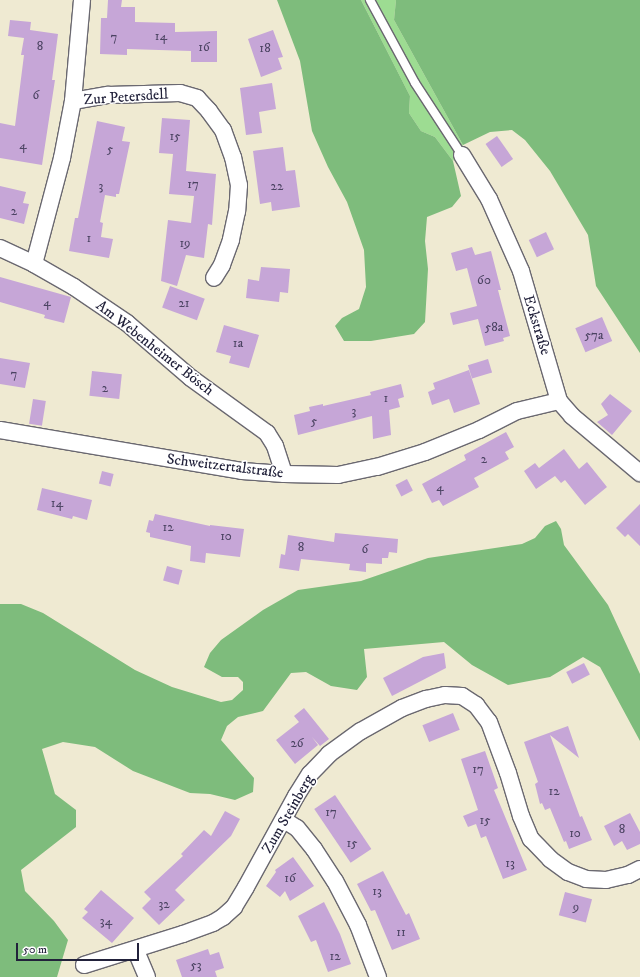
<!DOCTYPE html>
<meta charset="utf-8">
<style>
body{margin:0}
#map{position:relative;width:640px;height:977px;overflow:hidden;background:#efead2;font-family:"IM FELL DW Pica",serif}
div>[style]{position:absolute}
.green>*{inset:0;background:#9ddc92}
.forest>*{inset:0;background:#7ebc7c}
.building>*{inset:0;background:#c6a6d7;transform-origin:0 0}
.roads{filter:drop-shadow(1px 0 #6a6870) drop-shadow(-1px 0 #6a6870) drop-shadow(0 1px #6a6870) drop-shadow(0 -1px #6a6870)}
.service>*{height:8px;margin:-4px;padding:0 4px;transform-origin:4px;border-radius:4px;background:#fff}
.minor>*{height:16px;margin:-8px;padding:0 8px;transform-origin:8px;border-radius:8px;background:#fff}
span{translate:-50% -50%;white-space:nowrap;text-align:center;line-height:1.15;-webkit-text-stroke:3px #fff;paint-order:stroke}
.number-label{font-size:13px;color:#4b4362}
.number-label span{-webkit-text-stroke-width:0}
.street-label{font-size:15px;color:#22223b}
.scale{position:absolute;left:16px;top:943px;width:123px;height:18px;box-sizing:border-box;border:2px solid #22223b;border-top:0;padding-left:5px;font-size:12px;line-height:14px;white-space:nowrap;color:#22223b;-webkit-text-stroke:3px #fff;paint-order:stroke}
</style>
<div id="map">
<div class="green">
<i style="clip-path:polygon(361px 0,396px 0,394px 20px,463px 145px,453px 161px,435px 137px,421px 131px,409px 113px,410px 96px)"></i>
</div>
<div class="forest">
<i style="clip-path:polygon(277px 0,361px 0,410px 96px,409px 113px,421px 131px,435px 137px,453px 161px,461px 196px,452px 207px,427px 217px,425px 241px,428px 269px,425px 322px,414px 334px,371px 341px,344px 341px,335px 326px,342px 318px,359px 309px,366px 287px,364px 250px,347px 202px,328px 167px,312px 131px,300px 61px)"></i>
<i style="clip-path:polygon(396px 0,640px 0,640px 353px,596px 286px,588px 235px,550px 171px,525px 140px,512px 130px,490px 132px,463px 145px,394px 20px)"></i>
<i style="clip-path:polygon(556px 521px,561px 529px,564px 545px,608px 605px,640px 674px,640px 741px,600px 667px,583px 657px,550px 677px,508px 685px,472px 665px,444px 642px,364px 649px,367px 677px,357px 690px,331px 686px,306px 672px,291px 673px,263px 711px,238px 717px,227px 726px,221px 740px,254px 778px,253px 792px,235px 800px,210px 794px,190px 793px,133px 771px,95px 747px,63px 742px,42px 749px,55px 794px,76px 810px,76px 827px,21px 870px,25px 891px,54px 921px,68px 940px,57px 977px,0 977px,0 604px,21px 604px,43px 613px,135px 670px,172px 687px,221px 702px,232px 700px,243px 690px,243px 682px,238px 677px,222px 677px,204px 667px,210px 653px,221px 640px,263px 610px,298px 590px,361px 581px,428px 558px,522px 544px,535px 538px,545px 526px)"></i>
</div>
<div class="building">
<i style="clip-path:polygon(108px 0,122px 0,121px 7px,135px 7px,135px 22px,175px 23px,175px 32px,217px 31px,217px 62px,191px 62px,191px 51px,127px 49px,127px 55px,100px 54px,101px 18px,107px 18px)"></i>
<i style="clip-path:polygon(10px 20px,31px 22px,30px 30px,58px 34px,52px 80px,55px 80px,42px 165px,0 158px,0 123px,15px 126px,24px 55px,21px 55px,24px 38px,8px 36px)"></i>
<i style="clip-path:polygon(273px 30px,283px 57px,278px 58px,282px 69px,261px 77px,248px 39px)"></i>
<i style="clip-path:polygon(272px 83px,276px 109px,259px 112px,262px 133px,246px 135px,240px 88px)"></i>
<i style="clip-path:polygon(162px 118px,190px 120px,186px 171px,216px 174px,212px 225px,208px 224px,204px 258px,186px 255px,177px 286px,161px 281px,168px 220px,191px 223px,194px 196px,169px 194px,173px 154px,159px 153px)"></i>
<i style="clip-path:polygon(97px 121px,125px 127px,122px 141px,130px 142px,119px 194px,116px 194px,116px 197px,105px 195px,100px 222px,103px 223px,101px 237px,113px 239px,109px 258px,69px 251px,75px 218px,78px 218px)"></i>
<i style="left:497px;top:136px;width:28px;height:14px;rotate:55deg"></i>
<i style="clip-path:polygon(283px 147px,286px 171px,295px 170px,300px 207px,272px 211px,271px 202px,260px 204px,253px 151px)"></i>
<i style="clip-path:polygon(0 186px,26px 192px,23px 203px,29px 204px,24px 224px,0 218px)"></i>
<i style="left:546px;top:232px;width:19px;height:19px;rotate:65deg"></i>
<i style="clip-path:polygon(472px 247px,475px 255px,491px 251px,501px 290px,498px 290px,510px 336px,503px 338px,504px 341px,485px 346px,478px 319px,453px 325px,450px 313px,477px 306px,467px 268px,456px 271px,451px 253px)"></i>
<i style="clip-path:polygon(261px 267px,290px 269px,288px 293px,280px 292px,279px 302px,246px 298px,248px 279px,259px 281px)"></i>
<i style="clip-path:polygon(0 277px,71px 297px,64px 323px,44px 318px,45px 315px,0 302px)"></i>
<i style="left:170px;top:286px;width:37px;height:23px;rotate:20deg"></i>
<i style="left:602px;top:317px;width:26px;height:29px;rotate:67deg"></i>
<i style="clip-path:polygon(224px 325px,259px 335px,249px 368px,229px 363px,231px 356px,216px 352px)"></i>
<i style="clip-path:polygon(0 358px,30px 363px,25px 388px,0 384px)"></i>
<i style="left:488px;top:359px;width:14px;height:21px;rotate:73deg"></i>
<i style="clip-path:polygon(469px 370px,480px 404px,454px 413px,449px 399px,432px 405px,428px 392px,435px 389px,433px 383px)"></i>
<i style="left:92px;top:371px;width:30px;height:25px;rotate:6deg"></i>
<i style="clip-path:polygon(401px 384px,404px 397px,398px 399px,400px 407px,389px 410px,391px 435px,373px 439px,372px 416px,298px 435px,294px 415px,310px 411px,309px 407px,323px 404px,323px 406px,371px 395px,370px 392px)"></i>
<i style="clip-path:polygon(610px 394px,632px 411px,612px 435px,597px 422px,608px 415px,601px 404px)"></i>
<i style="left:33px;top:399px;width:13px;height:25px;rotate:9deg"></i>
<i style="clip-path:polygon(506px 432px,514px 447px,505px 452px,509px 459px,474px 478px,479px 487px,443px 506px,439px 500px,432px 503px,422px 484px,466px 460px,464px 455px)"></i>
<i style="clip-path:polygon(564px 449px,579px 469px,587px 462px,607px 487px,585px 505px,565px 480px,561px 483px,555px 476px,536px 489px,524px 471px,535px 463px,539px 468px)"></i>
<i style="left:102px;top:471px;width:12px;height:13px;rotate:14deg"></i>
<i style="left:407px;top:479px;width:13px;height:13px;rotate:63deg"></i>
<i style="clip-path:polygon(42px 488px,92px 500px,87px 520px,73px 516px,72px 519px,37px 510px)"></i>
<i style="clip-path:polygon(640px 504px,640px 546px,628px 534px,625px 537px,616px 528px)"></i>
<i style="clip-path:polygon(155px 514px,210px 526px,210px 525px,244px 529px,240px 557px,206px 553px,205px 563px,190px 561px,191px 546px,150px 537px,150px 533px,146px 532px,149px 520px,153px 521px)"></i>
<i style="clip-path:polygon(335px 533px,398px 539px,397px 553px,389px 552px,388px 558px,382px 558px,382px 564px,366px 563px,366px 572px,349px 570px,350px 564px,301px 559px,299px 571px,279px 568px,281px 554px,285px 555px,288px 535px,334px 542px)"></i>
<i style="left:167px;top:566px;width:16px;height:15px;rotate:15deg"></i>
<i style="clip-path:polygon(444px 653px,446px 668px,392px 696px,383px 678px,423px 657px)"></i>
<i style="left:584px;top:663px;width:13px;height:20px;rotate:63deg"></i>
<i style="clip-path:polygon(304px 708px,329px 739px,320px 746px,312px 737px,318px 745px,295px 764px,276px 740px,299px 722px,294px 716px)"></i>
<i style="left:453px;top:713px;width:18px;height:33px;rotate:68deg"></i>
<i style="clip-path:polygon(568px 726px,579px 758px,550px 735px,580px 817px,582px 816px,592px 840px,569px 849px,566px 841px,564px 842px,550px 808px,545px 810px,542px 803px,540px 804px,535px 784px,538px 782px,524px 742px)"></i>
<i style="clip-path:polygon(485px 751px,498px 788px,494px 790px,527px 870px,503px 879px,486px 836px,481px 838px,476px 824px,468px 827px,463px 816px,478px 810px,461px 759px)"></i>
<i style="left:335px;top:795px;width:65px;height:25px;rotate:56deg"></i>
<i style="clip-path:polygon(225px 811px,240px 819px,231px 836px,175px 890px,185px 900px,159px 925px,142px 908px,151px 899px,144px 892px,183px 856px,181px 854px,204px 830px,211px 836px)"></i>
<i style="clip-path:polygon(630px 813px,640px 832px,640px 844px,627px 850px,622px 841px,614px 846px,604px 826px)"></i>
<i style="clip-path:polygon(293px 857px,314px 886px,290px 901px,285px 891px,280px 897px,266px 886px,276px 872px,275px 870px)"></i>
<i style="clip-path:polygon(383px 871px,406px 915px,409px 913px,420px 939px,392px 950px,375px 910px,371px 911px,357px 884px)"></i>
<i style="clip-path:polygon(101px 890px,134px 918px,112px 943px,82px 918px,88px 912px,84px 909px)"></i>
<i style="left:565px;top:892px;width:28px;height:24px;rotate:15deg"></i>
<i style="clip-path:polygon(324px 902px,340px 934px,351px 964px,328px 972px,316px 940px,311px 942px,298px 916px)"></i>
<i style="clip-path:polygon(208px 949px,210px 955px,219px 952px,224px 968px,215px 971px,217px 977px,182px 977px,176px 960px)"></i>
</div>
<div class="roads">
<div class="service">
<i style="left:370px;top:0;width:94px;rotate:61.5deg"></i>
<i style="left:415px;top:83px;width:86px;rotate:56.9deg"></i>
</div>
<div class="minor">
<i style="left:73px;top:101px;width:36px;rotate:-10deg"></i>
<i style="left:108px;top:95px;width:72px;rotate:-1.6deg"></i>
<i style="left:180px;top:93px;width:18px;rotate:16deg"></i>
<i style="left:197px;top:98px;width:18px;rotate:47deg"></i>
<i style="left:209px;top:111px;width:24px;rotate:54deg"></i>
<i style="left:223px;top:130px;width:29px;rotate:70deg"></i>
<i style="left:233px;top:157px;width:29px;rotate:78deg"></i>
<i style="left:239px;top:185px;width:26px;rotate:94deg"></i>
<i style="left:237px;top:211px;width:30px;rotate:102deg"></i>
<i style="left:231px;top:240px;width:27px;rotate:110deg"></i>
<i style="left:222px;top:265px;width:15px;rotate:122deg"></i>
<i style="left:462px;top:155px;width:52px;rotate:58.5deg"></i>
<i style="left:489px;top:199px;width:79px;rotate:66deg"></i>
<i style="left:521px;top:271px;width:135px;rotate:73.7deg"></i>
<i style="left:559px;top:401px;width:20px;rotate:49deg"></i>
<i style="left:572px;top:416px;width:89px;rotate:40deg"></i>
<i style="left:0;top:248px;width:38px;rotate:25deg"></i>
<i style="left:34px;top:264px;width:46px;rotate:29.9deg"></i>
<i style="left:74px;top:287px;width:64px;rotate:34.2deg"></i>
<i style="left:127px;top:323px;width:84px;rotate:40.7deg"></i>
<i style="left:191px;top:378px;width:94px;rotate:35.9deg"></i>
<i style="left:267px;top:433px;width:15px;rotate:58deg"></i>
<i style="left:275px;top:446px;width:29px;rotate:72deg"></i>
<i style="left:34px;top:264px;width:110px;rotate:-75.2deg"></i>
<i style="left:62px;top:158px;width:58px;rotate:-79.1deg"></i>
<i style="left:73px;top:101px;width:101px;rotate:-84.9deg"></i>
<i style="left:0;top:430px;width:245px;rotate:9.6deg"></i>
<i style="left:242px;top:471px;width:42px;rotate:4.1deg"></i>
<i style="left:284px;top:474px;width:54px;rotate:1.1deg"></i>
<i style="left:338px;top:475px;width:40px;rotate:-12deg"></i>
<i style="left:377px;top:467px;width:50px;rotate:-17.4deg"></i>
<i style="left:425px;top:452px;width:58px;rotate:-22.2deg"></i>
<i style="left:479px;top:430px;width:42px;rotate:-26.6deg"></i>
<i style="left:517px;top:411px;width:43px;rotate:-13.4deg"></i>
<i style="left:284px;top:820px;width:15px;rotate:32deg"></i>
<i style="left:297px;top:828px;width:27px;rotate:51deg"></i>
<i style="left:314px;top:849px;width:38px;rotate:57deg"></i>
<i style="left:335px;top:881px;width:50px;rotate:62.4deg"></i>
<i style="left:358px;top:925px;width:56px;rotate:69deg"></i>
<i style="left:136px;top:951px;width:28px;rotate:67deg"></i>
<i style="left:84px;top:965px;width:104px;rotate:-17.4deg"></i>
<i style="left:183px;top:934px;width:32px;rotate:-20deg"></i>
<i style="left:213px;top:923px;width:12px;rotate:-31deg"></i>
<i style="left:223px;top:917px;width:15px;rotate:-42deg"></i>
<i style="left:234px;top:907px;width:23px;rotate:-59deg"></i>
<i style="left:246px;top:887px;width:104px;rotate:-61.2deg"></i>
<i style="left:296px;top:796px;width:26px;rotate:-58deg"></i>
<i style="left:310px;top:774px;width:28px;rotate:-46deg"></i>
<i style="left:329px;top:754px;width:39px;rotate:-36deg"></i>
<i style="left:361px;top:731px;width:47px;rotate:-29.3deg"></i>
<i style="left:402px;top:708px;width:26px;rotate:-21deg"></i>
<i style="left:426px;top:699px;width:19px;rotate:-12deg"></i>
<i style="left:445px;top:695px;width:17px;rotate:3deg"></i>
<i style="left:462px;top:696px;width:17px;rotate:33deg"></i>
<i style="left:476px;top:705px;width:21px;rotate:53deg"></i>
<i style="left:489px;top:722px;width:54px;rotate:69.6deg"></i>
<i style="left:508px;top:773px;width:45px;rotate:73.2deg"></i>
<i style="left:521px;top:816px;width:25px;rotate:67deg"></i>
<i style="left:531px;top:839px;width:28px;rotate:46deg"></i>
<i style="left:550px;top:859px;width:22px;rotate:36deg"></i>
<i style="left:568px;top:872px;width:19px;rotate:21deg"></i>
<i style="left:586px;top:879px;width:20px;rotate:3deg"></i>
<i style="left:606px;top:880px;width:23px;rotate:-13deg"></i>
<i style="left:628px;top:875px;width:13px;rotate:-27deg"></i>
</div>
</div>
<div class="number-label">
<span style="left:161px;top:36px">14</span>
<span style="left:114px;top:37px">7</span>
<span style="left:40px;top:46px">8</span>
<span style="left:204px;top:47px">16</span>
<span style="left:265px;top:48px">18</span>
<span style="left:36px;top:95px">6</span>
<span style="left:175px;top:136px">15</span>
<span style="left:23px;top:145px">4</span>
<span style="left:110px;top:149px">5</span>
<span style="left:193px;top:184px">17</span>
<span style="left:101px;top:186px">3</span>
<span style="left:277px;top:186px">22</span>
<span style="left:14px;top:211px">2</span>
<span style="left:89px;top:238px">1</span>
<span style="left:185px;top:243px">19</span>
<span style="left:484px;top:280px">60</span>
<span style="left:47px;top:302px">4</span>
<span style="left:184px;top:303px">21</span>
<span style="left:494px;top:327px">58a</span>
<span style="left:594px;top:335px">57a</span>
<span style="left:238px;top:343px">1a</span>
<span style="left:14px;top:374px">7</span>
<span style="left:105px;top:388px">2</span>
<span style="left:386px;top:398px">1</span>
<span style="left:354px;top:411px">3</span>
<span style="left:314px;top:421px">5</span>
<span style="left:484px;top:459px">2</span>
<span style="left:440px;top:487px">4</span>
<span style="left:57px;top:503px">14</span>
<span style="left:168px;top:527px">12</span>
<span style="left:226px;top:536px">10</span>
<span style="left:301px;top:547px">8</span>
<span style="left:365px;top:549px">6</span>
<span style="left:297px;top:743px">26</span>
<span style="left:478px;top:769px">17</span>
<span style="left:554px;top:791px">12</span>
<span style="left:331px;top:812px">17</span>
<span style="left:485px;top:820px">15</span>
<span style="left:622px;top:829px">8</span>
<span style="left:575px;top:833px">10</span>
<span style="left:352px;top:843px">15</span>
<span style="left:510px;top:863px">13</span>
<span style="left:290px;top:878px">16</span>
<span style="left:377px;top:891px">13</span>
<span style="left:164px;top:904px">32</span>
<span style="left:576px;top:907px">9</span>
<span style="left:106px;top:921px">34</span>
<span style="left:401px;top:932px">11</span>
<span style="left:335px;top:956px">12</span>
<span style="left:196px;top:965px">53</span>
</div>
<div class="street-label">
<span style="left:126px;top:97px;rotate:-4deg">Zur Petersdell</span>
<span style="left:537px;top:325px;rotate:73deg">Eckstraße</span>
<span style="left:155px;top:348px;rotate:38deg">Am Webenheimer Bösch</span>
<span style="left:225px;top:466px;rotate:7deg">Schweitzertalstraße</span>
<span style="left:288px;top:814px;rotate:-60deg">Zum Steinberg</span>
</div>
<div class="scale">50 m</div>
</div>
